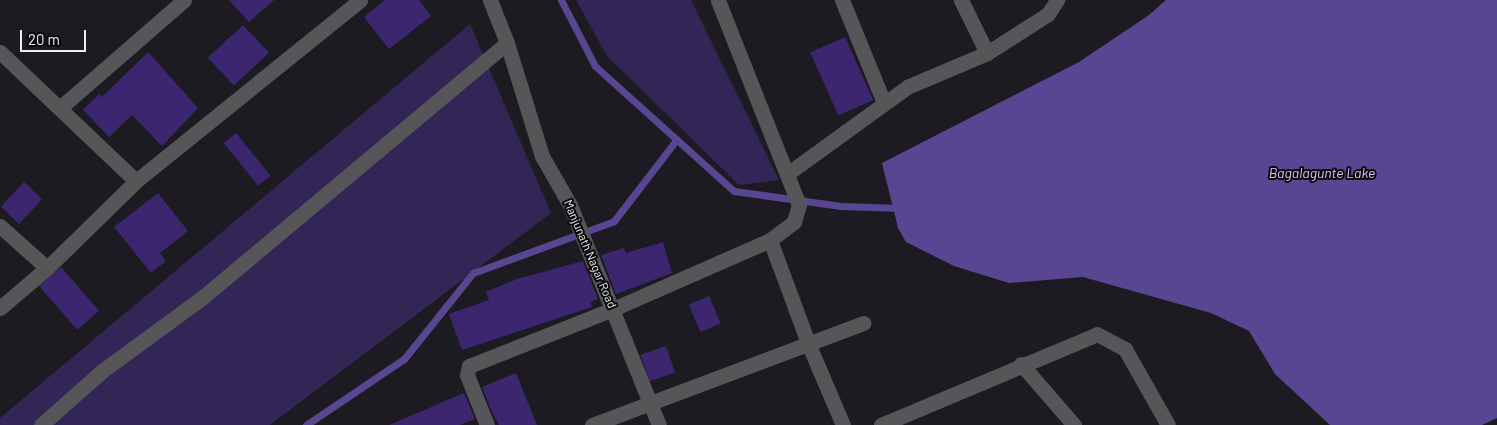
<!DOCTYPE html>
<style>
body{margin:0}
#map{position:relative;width:1497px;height:425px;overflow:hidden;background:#1c1b21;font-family:Barlow,sans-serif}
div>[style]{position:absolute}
.green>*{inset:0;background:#332657}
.water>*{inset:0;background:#594692}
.stream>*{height:7px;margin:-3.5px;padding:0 3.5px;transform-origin:3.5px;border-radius:3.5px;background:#594692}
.building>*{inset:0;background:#3c2670;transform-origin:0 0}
.street>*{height:15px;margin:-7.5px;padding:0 7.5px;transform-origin:7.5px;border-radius:7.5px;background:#565659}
span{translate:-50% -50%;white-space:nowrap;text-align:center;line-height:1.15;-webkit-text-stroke:4px #070709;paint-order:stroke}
.street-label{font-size:12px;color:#eeedf1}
.water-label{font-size:14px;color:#d6cffb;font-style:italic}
.scale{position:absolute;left:20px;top:30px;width:66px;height:22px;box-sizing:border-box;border:2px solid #eeedf1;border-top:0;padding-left:6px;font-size:15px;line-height:18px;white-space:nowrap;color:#eeedf1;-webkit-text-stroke:4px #070709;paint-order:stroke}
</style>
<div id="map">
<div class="green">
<i style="clip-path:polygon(576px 0,691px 0,779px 180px,739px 185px,607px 56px)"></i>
<i style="clip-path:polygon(470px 24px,551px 213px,270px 425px,0 425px,0 418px)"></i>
</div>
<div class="water">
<i style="clip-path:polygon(1166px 0,1497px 0,1497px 418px,1482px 425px,1330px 425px,1275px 374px,1249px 331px,1211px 313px,1083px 277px,1009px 283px,954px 266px,906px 242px,898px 228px,882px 163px,1079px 62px,1149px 15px)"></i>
</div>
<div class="stream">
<i style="left:561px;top:0;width:74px;rotate:62.7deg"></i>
<i style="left:595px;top:66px;width:187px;rotate:42deg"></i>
<i style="left:734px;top:191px;width:108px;rotate:8deg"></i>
<i style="left:841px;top:206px;width:60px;rotate:1.9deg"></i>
<i style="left:306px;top:425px;width:118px;rotate:-34deg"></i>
<i style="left:404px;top:359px;width:110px;rotate:-51.3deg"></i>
<i style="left:473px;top:273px;width:150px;rotate:-20.2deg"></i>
<i style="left:614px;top:221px;width:103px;rotate:-52.5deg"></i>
</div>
<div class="building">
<i style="clip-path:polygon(229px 0,274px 0,249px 22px)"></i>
<i style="clip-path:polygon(385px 0,419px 0,431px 16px,389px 49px,364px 17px)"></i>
<i style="left:243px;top:25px;width:38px;height:48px;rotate:47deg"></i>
<i style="left:845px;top:37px;width:69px;height:38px;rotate:66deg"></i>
<i style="clip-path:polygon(148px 52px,198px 108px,162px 146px,132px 115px,109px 137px,83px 110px,99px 94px,102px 97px)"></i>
<i style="left:236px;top:133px;width:55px;height:16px;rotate:51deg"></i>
<i style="left:24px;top:182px;width:25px;height:34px;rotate:43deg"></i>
<i style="clip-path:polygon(158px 193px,188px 231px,160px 253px,166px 261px,151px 273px,114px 227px)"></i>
<i style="clip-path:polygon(663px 242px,672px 273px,616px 294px,601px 255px,624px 248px,626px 253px)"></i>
<i style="clip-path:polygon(583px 261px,598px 299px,590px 302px,592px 307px,462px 350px,449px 314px,489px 300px,486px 292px,517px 279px)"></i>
<i style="left:61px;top:267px;width:58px;height:29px;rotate:49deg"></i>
<i style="left:709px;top:296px;width:30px;height:22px;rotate:67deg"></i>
<i style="left:666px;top:346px;width:28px;height:27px;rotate:71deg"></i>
<i style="clip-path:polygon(516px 373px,537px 425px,499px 425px,492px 412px,482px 387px)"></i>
<i style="clip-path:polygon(464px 393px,475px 419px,460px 425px,389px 425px)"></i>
</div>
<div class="street">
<i style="left:490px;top:0;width:46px;rotate:68.4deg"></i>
<i style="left:507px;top:43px;width:118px;rotate:72.8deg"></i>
<i style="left:542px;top:156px;width:56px;rotate:60.3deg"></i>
<i style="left:570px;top:205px;width:237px;rotate:68deg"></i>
<i style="left:842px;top:0;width:111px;rotate:67.8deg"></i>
<i style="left:961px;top:0;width:59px;rotate:63.9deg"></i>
<i style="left:0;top:52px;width:187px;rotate:43.5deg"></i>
<i style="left:61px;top:107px;width:163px;rotate:-41deg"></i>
<i style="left:787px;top:174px;width:148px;rotate:-35.9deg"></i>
<i style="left:907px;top:87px;width:87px;rotate:-23deg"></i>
<i style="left:987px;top:53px;width:72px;rotate:-32.6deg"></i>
<i style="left:1048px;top:14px;width:17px;rotate:-57deg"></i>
<i style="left:0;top:226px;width:63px;rotate:41.8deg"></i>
<i style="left:770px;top:240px;width:110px;rotate:69.7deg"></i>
<i style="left:808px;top:343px;width:89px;rotate:66.9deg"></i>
<i style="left:0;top:308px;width:62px;rotate:-40.4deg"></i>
<i style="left:47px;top:268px;width:124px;rotate:-44.3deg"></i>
<i style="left:136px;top:181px;width:288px;rotate:-38.9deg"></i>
<i style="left:1021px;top:364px;width:81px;rotate:49deg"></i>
<i style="left:41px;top:425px;width:81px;rotate:-41.5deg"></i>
<i style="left:102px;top:371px;width:125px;rotate:-36.2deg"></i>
<i style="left:203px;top:297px;width:396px;rotate:-39.9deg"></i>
<i style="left:487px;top:425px;width:54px;rotate:-111.8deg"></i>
<i style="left:467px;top:375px;width:9px;rotate:-77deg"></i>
<i style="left:469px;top:366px;width:155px;rotate:-21.6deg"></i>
<i style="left:613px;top:309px;width:171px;rotate:-23.7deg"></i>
<i style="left:770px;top:240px;width:30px;rotate:-37deg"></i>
<i style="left:794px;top:222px;width:18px;rotate:-74deg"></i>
<i style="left:799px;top:205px;width:220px;rotate:-111.6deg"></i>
<i style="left:592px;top:425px;width:290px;rotate:-20.6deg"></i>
<i style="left:881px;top:425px;width:234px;rotate:-22.8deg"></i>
<i style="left:1097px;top:334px;width:32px;rotate:28deg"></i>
<i style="left:1125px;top:349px;width:87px;rotate:60.5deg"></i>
</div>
<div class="street-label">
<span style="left:590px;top:254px;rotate:67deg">Manjunath Nagar Road</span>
</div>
<div class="water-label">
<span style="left:1322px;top:173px">Bagalagunte Lake</span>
</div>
<div class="scale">20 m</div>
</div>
